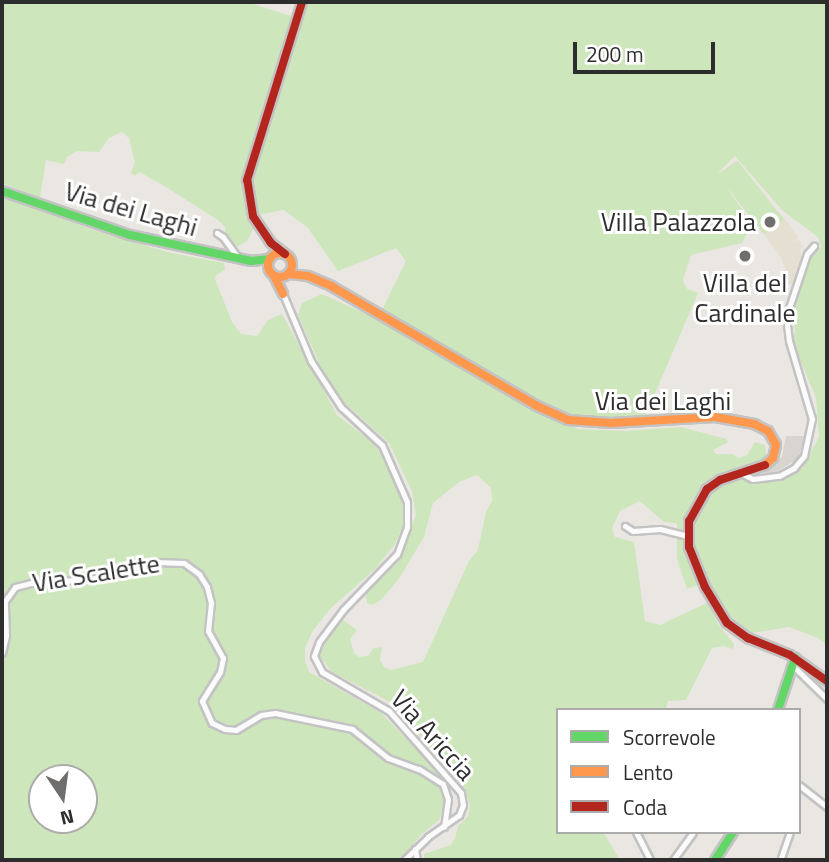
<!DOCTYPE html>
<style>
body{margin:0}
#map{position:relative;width:829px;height:862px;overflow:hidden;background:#eae7e2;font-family:"Titillium Web",sans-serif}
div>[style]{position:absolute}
.education>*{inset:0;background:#e5dfd1}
.green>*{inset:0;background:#cde6bb}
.plaza>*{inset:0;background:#d8d5d1}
.roads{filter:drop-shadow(2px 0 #c4c3c3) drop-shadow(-2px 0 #c4c3c3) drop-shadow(0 2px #c4c3c3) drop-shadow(0 -2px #c4c3c3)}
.street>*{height:5px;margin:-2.5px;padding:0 2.5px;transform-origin:2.5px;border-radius:2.5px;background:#fcfbfb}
.fast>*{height:8px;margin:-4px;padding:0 4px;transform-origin:4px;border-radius:4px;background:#63d668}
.slow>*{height:8px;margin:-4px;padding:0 4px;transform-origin:4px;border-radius:4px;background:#ff974d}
.slow>.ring{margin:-4px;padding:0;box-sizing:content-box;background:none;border:8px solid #ff974d;border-radius:50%}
.jam>*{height:8px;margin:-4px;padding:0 4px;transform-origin:4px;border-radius:4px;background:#b3261e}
.dots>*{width:19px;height:19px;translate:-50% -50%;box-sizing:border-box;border:4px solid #fff;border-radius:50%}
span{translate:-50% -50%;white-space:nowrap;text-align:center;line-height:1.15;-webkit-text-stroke:6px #fff;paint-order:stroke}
.street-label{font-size:26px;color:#2d2d2d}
.poi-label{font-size:26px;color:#2d2d2d}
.right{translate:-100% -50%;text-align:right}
.frame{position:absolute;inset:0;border:4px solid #2d2d2d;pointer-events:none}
.legend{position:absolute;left:556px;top:708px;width:245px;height:126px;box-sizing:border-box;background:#fff;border:2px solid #ababab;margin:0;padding:9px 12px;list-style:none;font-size:21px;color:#2d2d2d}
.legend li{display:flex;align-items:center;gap:14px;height:35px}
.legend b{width:35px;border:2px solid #ababab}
.north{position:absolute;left:28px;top:764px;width:70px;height:70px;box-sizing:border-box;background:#fff;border:2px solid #ababab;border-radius:50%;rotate:167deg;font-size:19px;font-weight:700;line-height:28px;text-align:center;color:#2d2d2d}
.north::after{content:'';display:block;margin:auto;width:24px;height:32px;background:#6f6e6c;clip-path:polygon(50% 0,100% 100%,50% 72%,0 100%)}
.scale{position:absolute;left:573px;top:42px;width:142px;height:32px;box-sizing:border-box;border:4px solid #2d2d2d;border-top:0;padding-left:9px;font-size:21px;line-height:24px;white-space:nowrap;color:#2d2d2d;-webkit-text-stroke:5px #fff;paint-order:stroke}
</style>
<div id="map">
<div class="education">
<i style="clip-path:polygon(735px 161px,789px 224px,798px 238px,795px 241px,799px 240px,803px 246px,800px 249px,802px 264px,794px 286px,785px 283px,788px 277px,781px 257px,718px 175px)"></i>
</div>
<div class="green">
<i style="clip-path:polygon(2px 2px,247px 2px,291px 16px,246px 162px,244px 197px,254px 228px,247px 241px,235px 248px,225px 234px,225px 227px,218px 220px,161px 184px,139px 172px,135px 176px,131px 173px,135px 162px,129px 138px,122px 132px,109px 138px,99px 152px,77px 151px,67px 157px,64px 164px,46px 160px,40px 198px,2px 183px)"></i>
<i style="clip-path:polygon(306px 2px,827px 2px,827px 645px,818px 638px,789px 627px,746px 634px,730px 623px,702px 573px,692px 542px,691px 529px,699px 506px,714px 487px,734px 480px,780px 480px,803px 468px,819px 437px,816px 398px,793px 342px,795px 329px,792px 313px,811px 259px,821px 247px,818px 237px,783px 211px,735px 156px,717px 174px,738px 161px,784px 220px,764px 234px,725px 185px,752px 224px,742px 243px,691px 255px,683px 280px,687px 289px,698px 293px,644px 419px,608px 421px,568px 416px,382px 310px,406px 261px,396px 248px,338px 271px,308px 228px,284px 210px,258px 215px,252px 196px,254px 164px)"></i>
<i style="clip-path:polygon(evenodd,2px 195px,90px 229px,171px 253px,224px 263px,225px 270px,216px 275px,215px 279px,232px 322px,241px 334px,257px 336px,268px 320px,282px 314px,337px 415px,373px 443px,383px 456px,403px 499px,403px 525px,395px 544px,376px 568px,329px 610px,312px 632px,305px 648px,305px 661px,309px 672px,381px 713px,445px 779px,444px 806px,439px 820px,422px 834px,400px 860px,2px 860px,2px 195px,42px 778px,84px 778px,84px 820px,42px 820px,42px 778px)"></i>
<i style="clip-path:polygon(evenodd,322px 294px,375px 318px,528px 405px,578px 429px,625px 431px,681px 427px,726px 439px,728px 442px,713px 450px,716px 454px,732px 454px,739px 458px,747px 455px,755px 442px,765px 445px,767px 459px,761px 464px,704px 488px,693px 501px,683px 532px,685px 550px,693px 569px,718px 624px,734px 644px,733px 649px,724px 646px,712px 648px,686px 700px,668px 701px,665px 710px,558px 710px,558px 832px,603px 832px,620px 860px,424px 860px,424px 854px,451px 845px,455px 838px,458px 826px,468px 816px,470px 807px,466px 791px,392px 703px,332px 672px,319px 655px,340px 618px,357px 630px,350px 639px,354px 653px,359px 657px,368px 656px,374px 648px,382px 647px,380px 660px,384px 667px,391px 670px,423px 662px,469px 561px,478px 550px,486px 512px,492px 501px,491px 488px,477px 475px,459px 482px,433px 503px,424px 537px,398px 580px,381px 600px,372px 605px,367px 603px,365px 591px,397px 560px,416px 515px,412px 491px,389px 443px,343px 401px,321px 367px,298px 315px,302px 303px,322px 294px,640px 501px,664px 522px,677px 523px,677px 559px,687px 589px,698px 585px,707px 603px,660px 625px,645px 621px,634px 542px,615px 537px,612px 528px,620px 511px,640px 501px)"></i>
</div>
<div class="plaza">
<i style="clip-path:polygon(786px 436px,805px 436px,798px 459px,771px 475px,762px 472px,782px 457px)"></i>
</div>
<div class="roads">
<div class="street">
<i style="left:217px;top:233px;width:7px;rotate:34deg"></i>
<i style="left:223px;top:237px;width:26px;rotate:54deg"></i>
<i style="left:283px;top:294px;width:73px;rotate:67.3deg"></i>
<i style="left:311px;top:361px;width:55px;rotate:56.9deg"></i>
<i style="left:341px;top:407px;width:56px;rotate:42.8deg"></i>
<i style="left:382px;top:445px;width:62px;rotate:66.3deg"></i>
<i style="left:407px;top:502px;width:25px;rotate:90deg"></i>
<i style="left:407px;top:527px;width:29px;rotate:110deg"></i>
<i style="left:397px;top:554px;width:78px;rotate:134deg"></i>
<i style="left:343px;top:610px;width:40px;rotate:127deg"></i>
<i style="left:319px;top:642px;width:15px;rotate:110deg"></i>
<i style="left:314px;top:656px;width:18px;rotate:63deg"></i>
<i style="left:322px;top:672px;width:78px;rotate:30.2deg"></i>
<i style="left:389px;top:711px;width:109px;rotate:48.7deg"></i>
<i style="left:461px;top:793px;width:12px;rotate:81deg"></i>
<i style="left:463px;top:805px;width:11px;rotate:112deg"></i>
<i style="left:459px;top:815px;width:38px;rotate:145deg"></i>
<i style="left:428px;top:837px;width:33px;rotate:136deg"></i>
<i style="left:741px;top:473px;width:13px;rotate:27deg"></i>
<i style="left:753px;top:479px;width:26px;rotate:-7deg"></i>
<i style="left:779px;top:476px;width:17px;rotate:-28deg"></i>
<i style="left:794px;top:468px;width:16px;rotate:-50deg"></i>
<i style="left:804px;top:456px;width:38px;rotate:-78deg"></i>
<i style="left:812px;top:419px;width:81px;rotate:-106.4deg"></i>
<i style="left:789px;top:341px;width:24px;rotate:-97deg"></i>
<i style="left:786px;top:317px;width:66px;rotate:-71.6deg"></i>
<i style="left:807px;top:254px;width:11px;rotate:-49deg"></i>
<i style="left:625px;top:526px;width:9px;rotate:32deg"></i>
<i style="left:633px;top:531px;width:27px;rotate:-4deg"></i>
<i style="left:660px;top:529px;width:29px;rotate:14deg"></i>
<i style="left:2px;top:653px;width:18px;rotate:-77deg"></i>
<i style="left:6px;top:635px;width:34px;rotate:-92deg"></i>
<i style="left:5px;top:601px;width:17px;rotate:-54deg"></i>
<i style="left:15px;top:587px;width:16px;rotate:-14deg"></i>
<i style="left:31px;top:583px;width:60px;rotate:-3.8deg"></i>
<i style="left:91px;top:579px;width:67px;rotate:-14.7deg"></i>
<i style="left:156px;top:562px;width:28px;rotate:2deg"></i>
<i style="left:184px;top:563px;width:19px;rotate:36deg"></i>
<i style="left:199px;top:574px;width:15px;rotate:58deg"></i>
<i style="left:207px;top:587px;width:16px;rotate:76deg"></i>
<i style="left:211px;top:603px;width:28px;rotate:96deg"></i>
<i style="left:208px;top:631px;width:31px;rotate:61deg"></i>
<i style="left:223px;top:658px;width:14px;rotate:102deg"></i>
<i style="left:220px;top:672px;width:34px;rotate:122deg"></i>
<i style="left:202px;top:701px;width:24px;rotate:66deg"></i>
<i style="left:212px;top:723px;width:14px;rotate:25deg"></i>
<i style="left:225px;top:729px;width:11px;rotate:5deg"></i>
<i style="left:236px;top:730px;width:29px;rotate:-31deg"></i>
<i style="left:261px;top:715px;width:14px;rotate:-8deg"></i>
<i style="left:275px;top:713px;width:79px;rotate:11.7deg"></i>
<i style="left:352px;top:729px;width:46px;rotate:38.9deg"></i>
<i style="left:388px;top:758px;width:33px;rotate:20deg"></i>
<i style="left:419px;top:769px;width:28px;rotate:32deg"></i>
<i style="left:443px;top:784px;width:16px;rotate:72deg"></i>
<i style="left:448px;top:799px;width:28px;rotate:98deg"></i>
<i style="left:792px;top:665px;width:49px;rotate:44.2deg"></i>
<i style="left:799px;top:785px;width:36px;rotate:38deg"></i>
<i style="left:636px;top:832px;width:31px;rotate:63deg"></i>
<i style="left:415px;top:849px;width:11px;rotate:80deg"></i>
<i style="left:781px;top:858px;width:28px;rotate:-71deg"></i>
<i style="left:673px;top:860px;width:34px;rotate:-54deg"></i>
</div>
<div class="fast">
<i style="left:2px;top:191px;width:135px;rotate:19deg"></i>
<i style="left:130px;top:235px;width:124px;rotate:12.1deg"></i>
<i style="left:251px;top:261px;width:19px;rotate:-6deg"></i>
<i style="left:778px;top:710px;width:55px;rotate:-71.9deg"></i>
<i style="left:715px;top:860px;width:33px;rotate:-57deg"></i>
</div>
<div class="slow">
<i class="ring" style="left:268px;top:253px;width:16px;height:16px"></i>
<i style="left:289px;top:274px;width:19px;rotate:6deg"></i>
<i style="left:308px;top:276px;width:25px;rotate:23deg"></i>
<i style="left:331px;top:286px;width:238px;rotate:30.2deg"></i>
<i style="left:537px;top:406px;width:34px;rotate:24deg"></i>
<i style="left:568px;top:420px;width:43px;rotate:4deg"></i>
<i style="left:611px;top:423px;width:104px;rotate:-3.3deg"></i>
<i style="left:715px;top:417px;width:40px;rotate:10deg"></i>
<i style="left:754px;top:424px;width:16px;rotate:27deg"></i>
<i style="left:768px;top:431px;width:16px;rotate:60deg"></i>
<i style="left:776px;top:445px;width:13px;rotate:103deg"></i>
<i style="left:773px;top:458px;width:11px;rotate:139deg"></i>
<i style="left:274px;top:276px;width:20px;rotate:63deg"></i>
</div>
<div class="jam">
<i style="left:285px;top:254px;width:18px;rotate:-142deg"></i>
<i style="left:271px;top:243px;width:32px;rotate:-124deg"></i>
<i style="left:253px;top:216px;width:36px;rotate:-99deg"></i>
<i style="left:247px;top:180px;width:186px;rotate:-72.8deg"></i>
<i style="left:765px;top:465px;width:47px;rotate:161.6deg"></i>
<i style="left:720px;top:480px;width:16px;rotate:145deg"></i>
<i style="left:707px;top:489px;width:37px;rotate:119deg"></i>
<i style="left:689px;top:521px;width:26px;rotate:90deg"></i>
<i style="left:689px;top:547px;width:43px;rotate:68.2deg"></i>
<i style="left:705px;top:587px;width:42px;rotate:58.6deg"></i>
<i style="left:727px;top:623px;width:26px;rotate:36deg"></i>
<i style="left:748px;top:638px;width:45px;rotate:22deg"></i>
<i style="left:790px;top:655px;width:45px;rotate:35.1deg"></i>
</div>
</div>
<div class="dots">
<i style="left:770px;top:222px;background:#6f6e6c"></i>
<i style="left:745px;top:256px;background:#6f6e6c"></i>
</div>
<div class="street-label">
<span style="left:131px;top:209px;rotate:16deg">Via dei Laghi</span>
<span style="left:663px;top:401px">Via dei Laghi</span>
<span style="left:96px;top:573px;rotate:-9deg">Via Scalette</span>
<span style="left:433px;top:735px;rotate:48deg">Via Ariccia</span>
</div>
<div class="poi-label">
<span class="right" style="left:756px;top:222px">Villa Palazzola</span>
<span style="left:745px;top:298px">Villa del<br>Cardinale</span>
</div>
<div class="frame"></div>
<ul class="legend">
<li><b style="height:9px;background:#63d668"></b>Scorrevole</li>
<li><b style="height:9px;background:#ff974d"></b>Lento</li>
<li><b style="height:9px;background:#b3261e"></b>Coda</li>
</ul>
<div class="north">N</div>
<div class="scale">200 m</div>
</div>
